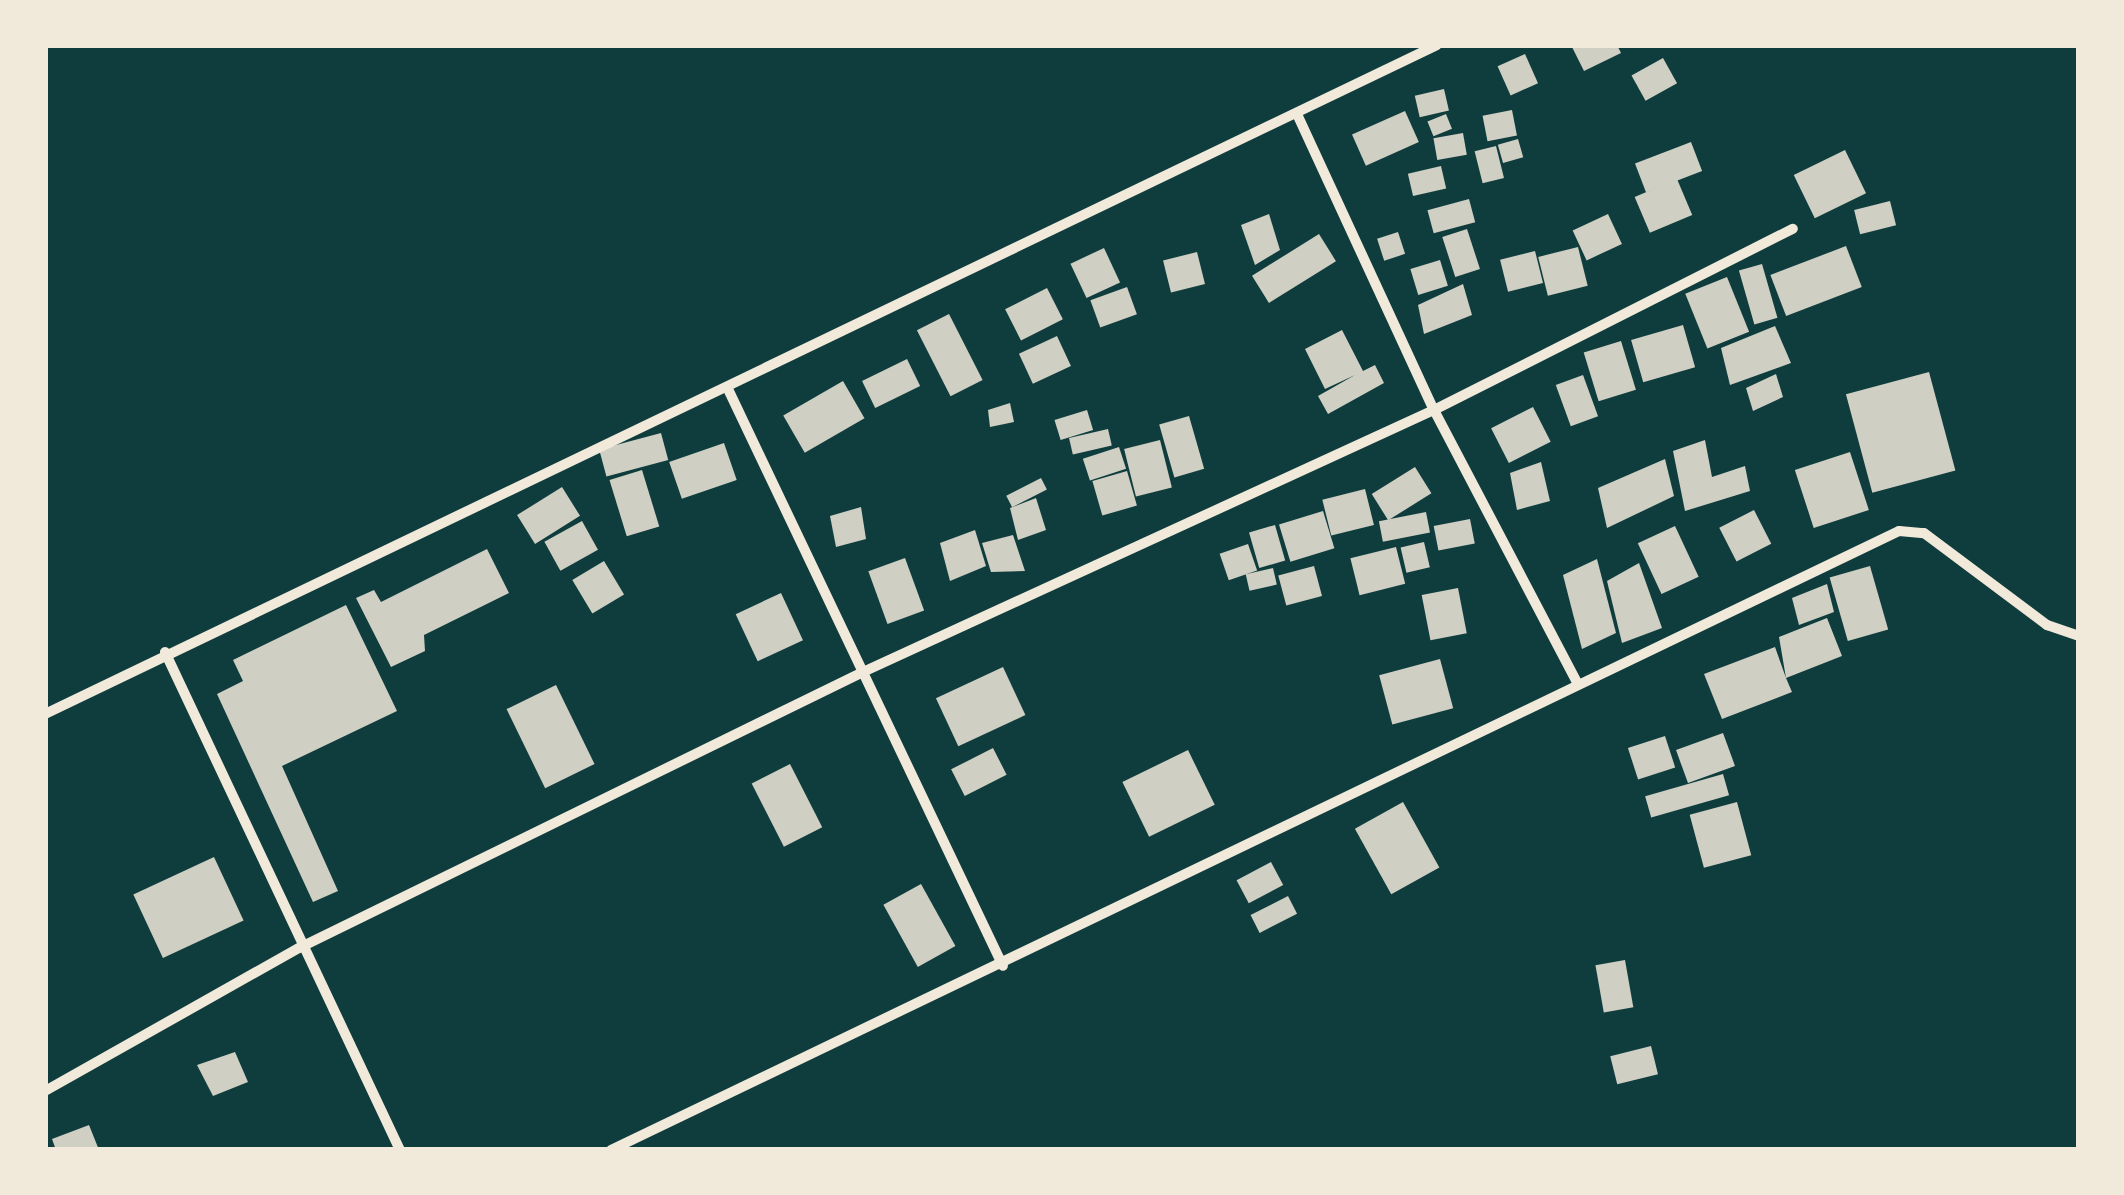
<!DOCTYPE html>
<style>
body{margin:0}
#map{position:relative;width:2124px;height:1195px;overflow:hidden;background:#0f3d3e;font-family:"DejaVu Sans",sans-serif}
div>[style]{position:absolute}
.building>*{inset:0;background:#cfcfc3;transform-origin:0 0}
.minor>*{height:10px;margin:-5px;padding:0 5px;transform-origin:5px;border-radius:5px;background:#f1e9da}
span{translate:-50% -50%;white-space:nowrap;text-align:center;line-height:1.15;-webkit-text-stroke:8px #f1e9da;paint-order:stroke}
.frame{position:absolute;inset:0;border:48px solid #f1e9da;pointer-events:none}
</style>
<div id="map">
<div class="building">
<i style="clip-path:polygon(1571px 45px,1617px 45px,1621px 53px,1584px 71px)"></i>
<i style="left:1525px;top:54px;width:32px;height:30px;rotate:66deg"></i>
<i style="left:1663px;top:58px;width:29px;height:36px;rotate:61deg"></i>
<i style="left:1444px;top:89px;width:22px;height:30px;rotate:77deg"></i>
<i style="left:1512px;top:110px;width:26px;height:30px;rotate:79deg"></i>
<i style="left:1405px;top:111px;width:34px;height:58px;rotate:66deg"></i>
<i style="left:1446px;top:114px;width:16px;height:20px;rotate:68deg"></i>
<i style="left:1463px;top:133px;width:22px;height:30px;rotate:80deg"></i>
<i style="left:1518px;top:139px;width:19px;height:21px;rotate:74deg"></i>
<i style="left:1691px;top:142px;width:31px;height:60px;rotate:69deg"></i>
<i style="left:1496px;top:146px;width:33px;height:22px;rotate:76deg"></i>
<i style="left:1845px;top:150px;width:48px;height:57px;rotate:64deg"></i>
<i style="left:1441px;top:166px;width:23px;height:34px;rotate:77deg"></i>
<i style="left:1677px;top:179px;width:39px;height:46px;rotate:67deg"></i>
<i style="left:1469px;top:199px;width:24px;height:43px;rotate:75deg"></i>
<i style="left:1890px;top:201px;width:25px;height:37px;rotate:76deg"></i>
<i style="clip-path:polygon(1269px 214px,1280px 250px,1255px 265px,1241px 225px)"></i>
<i style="left:1608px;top:214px;width:33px;height:39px;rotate:65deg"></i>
<i style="left:1467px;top:229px;width:42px;height:26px;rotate:72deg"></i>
<i style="left:1398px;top:232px;width:23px;height:22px;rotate:72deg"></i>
<i style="left:1319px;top:234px;width:32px;height:79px;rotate:58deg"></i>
<i style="left:1846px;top:246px;width:44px;height:81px;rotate:69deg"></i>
<i style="left:1578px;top:247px;width:40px;height:41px;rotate:76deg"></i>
<i style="left:1104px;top:248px;width:38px;height:37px;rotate:65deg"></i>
<i style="left:1535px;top:251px;width:33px;height:36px;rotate:76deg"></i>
<i style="left:1197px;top:252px;width:33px;height:35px;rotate:76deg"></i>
<i style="left:1440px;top:260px;width:27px;height:31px;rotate:73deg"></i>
<i style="left:1762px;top:264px;width:56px;height:24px;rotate:74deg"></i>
<i style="left:1727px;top:277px;width:59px;height:45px;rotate:68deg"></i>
<i style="clip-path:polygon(1463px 284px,1472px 315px,1424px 334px,1418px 305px)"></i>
<i style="left:1127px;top:287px;width:29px;height:39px;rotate:70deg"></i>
<i style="left:1047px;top:288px;width:35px;height:47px;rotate:63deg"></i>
<i style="left:949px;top:314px;width:74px;height:36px;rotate:63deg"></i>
<i style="left:1683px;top:325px;width:44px;height:54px;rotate:74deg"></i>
<i style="clip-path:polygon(1775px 326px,1791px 363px,1730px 385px,1721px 348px)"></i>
<i style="clip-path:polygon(1342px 330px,1363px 371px,1375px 365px,1384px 383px,1328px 414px,1318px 396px,1355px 375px,1325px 389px,1305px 349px)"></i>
<i style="left:1057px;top:336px;width:33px;height:42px;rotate:65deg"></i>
<i style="left:1621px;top:341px;width:51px;height:39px;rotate:73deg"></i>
<i style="left:907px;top:359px;width:30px;height:50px;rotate:64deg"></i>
<i style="left:1929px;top:372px;width:102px;height:86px;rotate:75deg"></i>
<i style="clip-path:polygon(1776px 374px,1783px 397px,1753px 411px,1746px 388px)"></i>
<i style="left:1583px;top:375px;width:44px;height:29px;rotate:70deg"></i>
<i style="left:843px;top:381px;width:43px;height:69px;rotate:60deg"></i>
<i style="clip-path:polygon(1010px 403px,1014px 422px,990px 427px,988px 410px)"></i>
<i style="left:1533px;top:407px;width:39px;height:47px;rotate:63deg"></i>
<i style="left:1087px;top:410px;width:21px;height:34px;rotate:73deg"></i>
<i style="left:1189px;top:416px;width:55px;height:31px;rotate:74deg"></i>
<i style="left:1108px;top:429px;width:17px;height:40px;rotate:77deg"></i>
<i style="left:661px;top:433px;width:28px;height:64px;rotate:75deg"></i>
<i style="left:1160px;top:440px;width:49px;height:37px;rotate:76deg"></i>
<i style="clip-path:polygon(1705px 440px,1712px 477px,1745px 466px,1750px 491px,1685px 511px,1673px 451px)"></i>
<i style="left:724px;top:443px;width:39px;height:58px;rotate:71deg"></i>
<i style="left:1119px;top:447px;width:23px;height:38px;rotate:72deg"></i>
<i style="left:1850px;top:452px;width:61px;height:58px;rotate:72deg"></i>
<i style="clip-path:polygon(1665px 459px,1674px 496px,1607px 528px,1598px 488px)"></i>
<i style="clip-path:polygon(1541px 462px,1550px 501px,1517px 510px,1510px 473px)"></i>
<i style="left:1415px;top:467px;width:31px;height:51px;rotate:58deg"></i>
<i style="left:642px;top:470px;width:59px;height:34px;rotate:73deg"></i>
<i style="left:1127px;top:471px;width:36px;height:36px;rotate:74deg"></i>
<i style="left:1041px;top:478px;width:13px;height:39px;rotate:63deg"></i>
<i style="left:562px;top:487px;width:34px;height:53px;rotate:58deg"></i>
<i style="left:1365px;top:489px;width:37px;height:44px;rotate:76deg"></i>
<i style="clip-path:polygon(1036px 498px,1046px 530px,1018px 540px,1010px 508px)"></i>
<i style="clip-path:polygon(861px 507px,866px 539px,836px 547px,830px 516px)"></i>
<i style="left:1754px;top:510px;width:38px;height:39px;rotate:63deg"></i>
<i style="left:1323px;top:511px;width:39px;height:46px;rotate:73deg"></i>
<i style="left:1426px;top:512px;width:21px;height:48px;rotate:79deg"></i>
<i style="left:1470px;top:519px;width:25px;height:37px;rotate:79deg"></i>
<i style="left:582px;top:521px;width:33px;height:43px;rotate:61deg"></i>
<i style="left:1275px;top:525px;width:37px;height:27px;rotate:74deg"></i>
<i style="left:1675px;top:526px;width:56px;height:41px;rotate:65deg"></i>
<i style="clip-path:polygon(975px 530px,986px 566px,950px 581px,940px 543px)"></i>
<i style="clip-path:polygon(1013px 535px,1025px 571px,991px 572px,982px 543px)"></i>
<i style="left:1424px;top:542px;width:26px;height:24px;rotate:77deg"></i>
<i style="left:1248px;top:544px;width:28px;height:30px;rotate:71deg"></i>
<i style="left:1396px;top:547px;width:38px;height:47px;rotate:76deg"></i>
<i style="clip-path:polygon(487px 549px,509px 593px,424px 635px,425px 651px,391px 667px,356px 598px,374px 590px,381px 602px)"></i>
<i style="left:905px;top:558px;width:56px;height:39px;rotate:70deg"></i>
<i style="clip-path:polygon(1597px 559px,1616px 633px,1582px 649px,1563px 575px)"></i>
<i style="left:604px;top:561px;width:39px;height:37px;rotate:59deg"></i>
<i style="clip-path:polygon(1639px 563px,1662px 628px,1622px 643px,1607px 581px)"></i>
<i style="left:1314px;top:566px;width:31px;height:37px;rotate:75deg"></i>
<i style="left:1870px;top:566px;width:66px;height:42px;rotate:74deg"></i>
<i style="left:1273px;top:568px;width:17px;height:28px;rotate:77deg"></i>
<i style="clip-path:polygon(1827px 584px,1834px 612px,1799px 625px,1792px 598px)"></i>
<i style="left:1458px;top:588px;width:46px;height:37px;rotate:79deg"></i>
<i style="left:781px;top:593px;width:52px;height:50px;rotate:65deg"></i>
<i style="clip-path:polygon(346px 605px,397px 711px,282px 766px,338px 891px,313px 902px,217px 694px,243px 681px,233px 660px)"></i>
<i style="clip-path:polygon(1827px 618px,1842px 656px,1786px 678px,1792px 692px,1722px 719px,1704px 674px,1775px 647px,1786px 678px,1779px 637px)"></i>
<i style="left:1440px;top:659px;width:51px;height:63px;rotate:75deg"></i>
<i style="left:1003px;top:667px;width:53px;height:74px;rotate:65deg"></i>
<i style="left:556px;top:685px;width:88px;height:55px;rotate:64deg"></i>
<i style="left:1723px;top:733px;width:35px;height:50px;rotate:70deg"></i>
<i style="left:1665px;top:736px;width:33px;height:39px;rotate:72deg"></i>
<i style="left:993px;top:748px;width:30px;height:47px;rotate:63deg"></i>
<i style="left:1188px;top:750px;width:61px;height:73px;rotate:64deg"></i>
<i style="left:790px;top:764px;width:71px;height:43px;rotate:63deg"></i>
<i style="left:1723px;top:774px;width:22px;height:81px;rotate:74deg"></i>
<i style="left:1403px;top:802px;width:75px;height:55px;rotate:61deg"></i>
<i style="left:1737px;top:802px;width:55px;height:49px;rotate:75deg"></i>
<i style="left:214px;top:857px;width:70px;height:89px;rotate:65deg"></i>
<i style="left:1271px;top:862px;width:26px;height:39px;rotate:62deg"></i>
<i style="left:921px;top:884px;width:71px;height:43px;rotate:61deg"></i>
<i style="left:1288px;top:896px;width:20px;height:42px;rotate:63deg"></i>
<i style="left:1625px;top:960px;width:48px;height:30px;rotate:80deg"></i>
<i style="left:1651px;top:1046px;width:29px;height:42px;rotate:76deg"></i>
<i style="clip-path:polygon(235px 1052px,248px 1082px,213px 1096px,197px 1065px)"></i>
<i style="clip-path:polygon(89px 1125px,99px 1150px,56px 1150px,52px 1139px)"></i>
</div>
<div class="minor">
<i style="left:1297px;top:114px;width:326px;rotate:65.2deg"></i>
<i style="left:1434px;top:410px;width:310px;rotate:62.3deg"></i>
<i style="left:728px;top:389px;width:639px;rotate:64.52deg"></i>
<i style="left:165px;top:652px;width:551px;rotate:64.74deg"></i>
<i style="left:45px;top:714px;width:1544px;rotate:-25.67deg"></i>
<i style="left:45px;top:1091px;width:291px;rotate:-29.4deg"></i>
<i style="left:299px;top:948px;width:628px;rotate:-26.08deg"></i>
<i style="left:863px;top:672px;width:628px;rotate:-24.65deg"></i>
<i style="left:1434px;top:410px;width:402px;rotate:-26.8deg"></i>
<i style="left:611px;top:1150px;width:1429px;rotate:-25.67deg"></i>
<i style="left:1899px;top:531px;width:25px;rotate:5deg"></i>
<i style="left:1924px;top:533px;width:154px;rotate:36.8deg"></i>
<i style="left:2047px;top:625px;width:34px;rotate:19deg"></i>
</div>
<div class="frame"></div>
</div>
